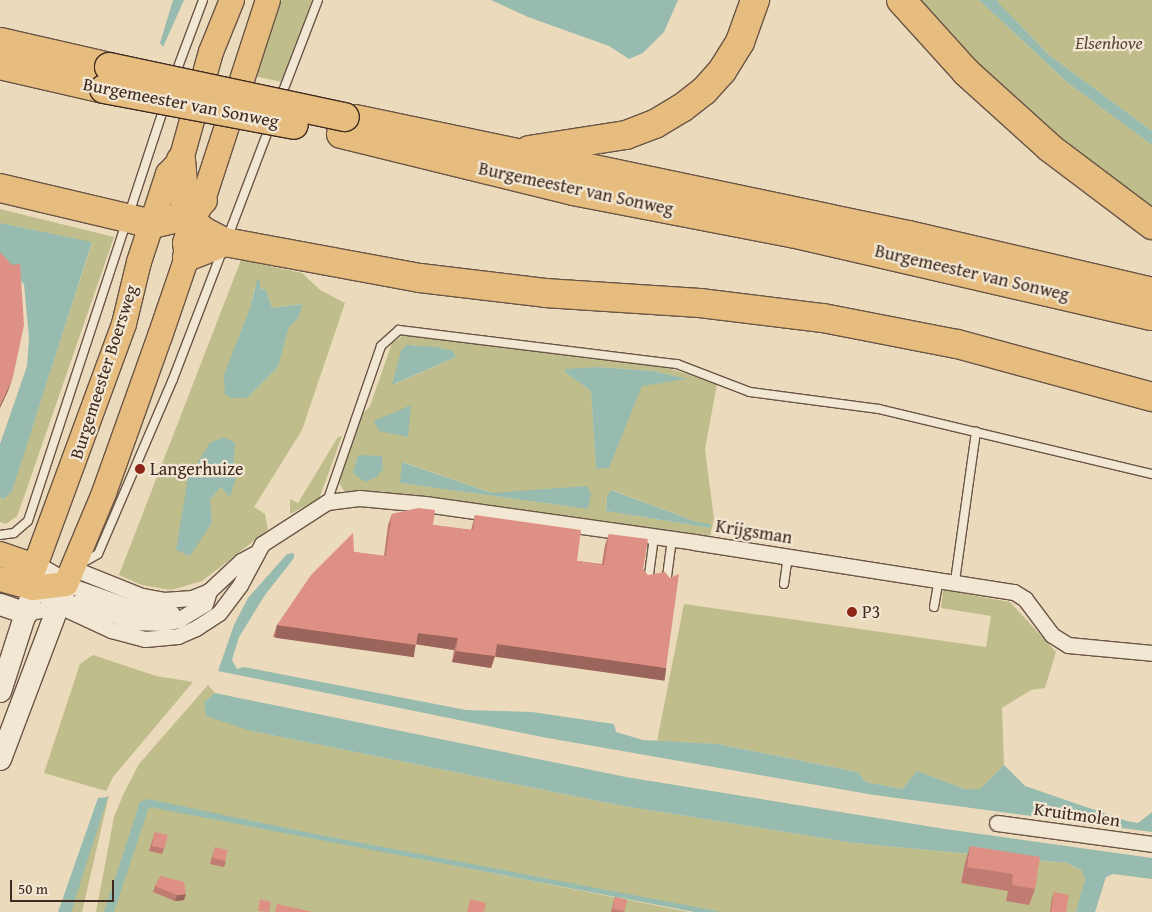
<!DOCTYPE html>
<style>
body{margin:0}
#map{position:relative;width:1152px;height:912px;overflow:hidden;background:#ebdabb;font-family:"Gentium Book Plus",serif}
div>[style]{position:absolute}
.green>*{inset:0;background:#bfbd8b}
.water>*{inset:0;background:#98bbaf}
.roads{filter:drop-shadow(1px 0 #6a5547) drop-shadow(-1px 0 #6a5547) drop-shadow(0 1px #6a5547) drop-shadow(0 -1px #6a5547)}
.lane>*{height:8px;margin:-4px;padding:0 4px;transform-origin:4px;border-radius:4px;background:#f2e7d3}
.street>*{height:15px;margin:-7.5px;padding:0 7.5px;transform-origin:7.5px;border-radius:7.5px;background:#f2e7d3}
.secondary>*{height:21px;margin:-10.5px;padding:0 10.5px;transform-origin:10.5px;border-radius:10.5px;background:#f2e7d3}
.primary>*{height:24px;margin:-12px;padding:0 12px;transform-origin:12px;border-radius:12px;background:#e6bd7e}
.highway>*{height:28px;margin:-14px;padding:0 14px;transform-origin:14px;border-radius:14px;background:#e6bd7e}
.bridges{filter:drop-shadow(1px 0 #3f2920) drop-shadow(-1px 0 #3f2920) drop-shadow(0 1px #3f2920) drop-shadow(0 -1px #3f2920)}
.highway-bridge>*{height:28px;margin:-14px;padding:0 14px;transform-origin:14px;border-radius:14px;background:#e6bd7e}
.wall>*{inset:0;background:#c07c72}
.shaded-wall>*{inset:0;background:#9c655c;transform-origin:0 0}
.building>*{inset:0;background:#df9084;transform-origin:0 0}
.dots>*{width:14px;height:14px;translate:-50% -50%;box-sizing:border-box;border:2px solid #f2e7d3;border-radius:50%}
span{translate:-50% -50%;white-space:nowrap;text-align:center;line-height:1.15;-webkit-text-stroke:4.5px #f2e7d3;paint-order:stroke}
.park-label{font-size:18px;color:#594735;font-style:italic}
.street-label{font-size:18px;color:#3f2920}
.poi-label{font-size:18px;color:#3f2920}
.left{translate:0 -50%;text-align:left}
.scale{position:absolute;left:10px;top:880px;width:104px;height:22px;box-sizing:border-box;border:2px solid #3f2920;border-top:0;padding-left:6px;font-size:15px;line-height:18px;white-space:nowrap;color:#3f2920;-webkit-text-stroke:4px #f2e7d3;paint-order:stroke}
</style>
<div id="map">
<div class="green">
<i style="clip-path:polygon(282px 0,312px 0,282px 82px,249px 75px,263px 37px)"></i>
<i style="clip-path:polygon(915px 0,979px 0,1068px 83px,1152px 145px,1152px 207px,1106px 177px,1033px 119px,977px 67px)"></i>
<i style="clip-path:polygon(996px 0,1152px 0,1152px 131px,1049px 55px)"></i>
<i style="clip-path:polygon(0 209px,114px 237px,26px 491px,17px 516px,6px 524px,0 522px,0 498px,4px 499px,26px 446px,92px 243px,0 223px)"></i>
<i style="clip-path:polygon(evenodd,241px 260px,302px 273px,320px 290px,345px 303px,302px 430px,254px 507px,265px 514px,268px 530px,202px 581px,171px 590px,142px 585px,119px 575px,241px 260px,255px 286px,266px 290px,272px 308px,301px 304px,299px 317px,289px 326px,278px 367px,247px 398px,250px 308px,255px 286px,241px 260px,234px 462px,233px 469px,237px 471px,230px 496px,221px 487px,210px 500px,234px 462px)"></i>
<i style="clip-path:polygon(evenodd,407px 333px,662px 366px,717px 384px,705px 449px,714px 519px,710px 536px,406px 497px,381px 491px,344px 491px,338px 481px,360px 417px,370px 406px,392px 343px,407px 333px,414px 345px,452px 351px,456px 357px,393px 385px,414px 345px,407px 333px,597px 367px,654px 371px,686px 379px,642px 385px,596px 468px,591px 391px,566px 373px,597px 367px,407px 333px,403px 462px,492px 493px,588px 509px,401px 483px,403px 462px,407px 333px,612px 490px,697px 522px,710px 528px,606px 511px,607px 496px,612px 490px)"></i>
<i style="clip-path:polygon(342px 436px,319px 499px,290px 514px,290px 499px,298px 503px,338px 437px)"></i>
<i style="clip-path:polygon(943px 590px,1010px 602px,1056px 652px,1045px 688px,1031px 690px,1002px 708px,1004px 765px,980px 789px,965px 789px,917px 771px,902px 789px,866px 782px,858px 772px,718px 744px,657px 741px,684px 604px,986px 647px,991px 616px,941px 608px)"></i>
<i style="clip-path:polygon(93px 655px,156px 676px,193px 682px,113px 777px,106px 791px,44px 773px,80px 664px)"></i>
<i style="clip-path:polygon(208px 685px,215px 693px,204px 702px,251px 731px,623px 806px,854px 843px,1067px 863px,1081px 870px,1085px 879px,1083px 891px,1076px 912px,709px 912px,405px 856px,689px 912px,96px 912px,114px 817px,123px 795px,139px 764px)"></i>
<i style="clip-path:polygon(109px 795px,82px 912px,66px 912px,104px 799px)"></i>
</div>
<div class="water">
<i style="clip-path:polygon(173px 0,184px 0,163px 47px,160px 43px)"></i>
<i style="clip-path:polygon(491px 0,678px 0,664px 32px,643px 53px,629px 59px,609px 46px,528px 17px)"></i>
<i style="clip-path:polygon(979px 0,996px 0,1049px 55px,1152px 131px,1152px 145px,1068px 83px)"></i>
<i style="clip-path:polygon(0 223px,92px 242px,12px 491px,4px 499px,0 498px,0 444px,27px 366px,29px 338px,24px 284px,0 264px)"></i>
<i style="clip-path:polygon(257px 280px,260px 281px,260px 288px,266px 290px,272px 308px,302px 304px,299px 317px,289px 327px,278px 367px,247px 398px,232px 398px,225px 395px,224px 375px,250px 308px)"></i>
<i style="clip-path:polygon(406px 345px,436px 347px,453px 351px,456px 357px,392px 385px,401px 351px)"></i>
<i style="clip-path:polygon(597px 367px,654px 371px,687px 379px,642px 386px,609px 468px,596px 469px,591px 391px,566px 373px,565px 369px)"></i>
<i style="clip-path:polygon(411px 405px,408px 437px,379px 431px,374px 421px)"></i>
<i style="clip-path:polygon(224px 437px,235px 443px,233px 469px,238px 471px,230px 497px,221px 487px,210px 500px,212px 523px,190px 556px,176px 550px,188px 478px,210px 443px)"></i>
<i style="clip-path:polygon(358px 455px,382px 456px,383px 469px,377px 477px,365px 482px,353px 473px)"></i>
<i style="clip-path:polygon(402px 462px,492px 493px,587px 486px,591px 493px,588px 509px,400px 483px)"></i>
<i style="clip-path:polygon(611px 490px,697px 522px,711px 524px,710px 528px,606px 511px,607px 496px)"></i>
<i style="clip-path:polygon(294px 553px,294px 558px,265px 595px,239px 637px,232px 660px,237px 669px,244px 667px,466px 710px,532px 712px,614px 724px,616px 732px,643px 740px,718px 744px,858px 772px,866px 782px,902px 789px,917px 771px,965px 789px,980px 789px,1004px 765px,1025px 786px,1127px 821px,1138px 823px,1152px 812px,1152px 832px,874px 795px,542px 737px,218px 671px,234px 625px,248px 598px,287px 554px)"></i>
<i style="clip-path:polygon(215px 693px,626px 777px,945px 829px,1152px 858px,1152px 879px,1113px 874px,1106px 877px,1095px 912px,1076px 912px,1085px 879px,1081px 870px,1067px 863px,854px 843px,623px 806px,251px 731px,206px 716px,204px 702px)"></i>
<i style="clip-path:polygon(108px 797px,71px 912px,58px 912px,98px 798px)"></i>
<i style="clip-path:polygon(148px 799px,315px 834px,722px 912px,694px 912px,149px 807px,114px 912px,104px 912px,140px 802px)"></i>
</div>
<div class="roads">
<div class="lane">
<i style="left:175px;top:75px;width:80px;rotate:-69.5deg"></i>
<i style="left:280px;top:99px;width:106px;rotate:-69deg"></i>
<i style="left:227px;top:239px;width:121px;rotate:-69.2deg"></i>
<i style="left:327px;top:502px;width:165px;rotate:-70.9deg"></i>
<i style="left:381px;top:346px;width:24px;rotate:-42deg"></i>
<i style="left:399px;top:330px;width:280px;rotate:7deg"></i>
<i style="left:677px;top:364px;width:78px;rotate:21deg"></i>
<i style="left:750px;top:392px;width:130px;rotate:7.5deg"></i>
<i style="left:879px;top:409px;width:281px;rotate:13.4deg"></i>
<i style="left:0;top:535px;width:14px;rotate:-8deg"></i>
<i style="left:14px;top:533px;width:18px;rotate:-41deg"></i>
<i style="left:28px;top:521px;width:438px;rotate:-71.8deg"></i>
<i style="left:82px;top:563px;width:18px;rotate:-29deg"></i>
<i style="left:98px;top:554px;width:190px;rotate:-66.8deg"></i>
<i style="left:173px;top:379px;width:139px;rotate:-69deg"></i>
<i style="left:955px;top:581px;width:151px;rotate:-82deg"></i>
<i style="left:648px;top:582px;width:45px;rotate:-82.4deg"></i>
<i style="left:666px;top:584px;width:45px;rotate:-82.4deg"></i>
<i style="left:784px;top:584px;width:28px;rotate:-82deg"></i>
<i style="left:934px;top:607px;width:28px;rotate:-80deg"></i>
</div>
<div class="street">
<i style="left:72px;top:568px;width:75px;rotate:21.8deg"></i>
<i style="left:142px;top:596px;width:22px;rotate:10deg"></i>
<i style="left:164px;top:600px;width:28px;rotate:-4deg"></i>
<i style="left:192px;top:598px;width:18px;rotate:-22deg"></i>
<i style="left:209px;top:591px;width:44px;rotate:-43.2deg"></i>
<i style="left:241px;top:561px;width:15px;rotate:-28deg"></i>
<i style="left:66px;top:584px;width:81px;rotate:19.6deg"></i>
<i style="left:142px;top:611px;width:30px;rotate:4deg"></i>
<i style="left:33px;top:588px;width:29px;rotate:35deg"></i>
<i style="left:57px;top:605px;width:60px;rotate:24.8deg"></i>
<i style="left:111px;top:630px;width:35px;rotate:15deg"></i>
<i style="left:145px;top:639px;width:33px;rotate:-5deg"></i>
<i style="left:178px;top:636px;width:20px;rotate:-24deg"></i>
<i style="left:196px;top:628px;width:27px;rotate:-33deg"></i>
<i style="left:219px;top:613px;width:35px;rotate:-53deg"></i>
<i style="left:240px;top:585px;width:47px;rotate:-61.8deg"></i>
<i style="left:262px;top:544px;width:77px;rotate:-32.9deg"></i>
<i style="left:327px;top:502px;width:32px;rotate:-7deg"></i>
<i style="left:359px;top:498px;width:66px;rotate:5.2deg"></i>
<i style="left:425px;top:504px;width:272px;rotate:8deg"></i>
<i style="left:694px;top:542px;width:324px;rotate:8.9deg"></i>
<i style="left:1014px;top:592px;width:13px;rotate:32deg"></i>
<i style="left:1025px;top:599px;width:45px;rotate:53.1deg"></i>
<i style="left:1052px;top:635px;width:19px;rotate:32deg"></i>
<i style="left:1068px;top:645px;width:84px;rotate:5.4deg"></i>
<i style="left:26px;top:613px;width:55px;rotate:-11.5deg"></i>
<i style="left:80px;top:602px;width:57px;rotate:20.7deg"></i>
<i style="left:133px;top:622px;width:31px;rotate:2deg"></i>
<i style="left:164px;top:623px;width:14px;rotate:-12deg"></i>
<i style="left:178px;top:620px;width:31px;rotate:-31deg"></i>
<i style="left:205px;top:604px;width:14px;rotate:-73deg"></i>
<i style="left:997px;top:823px;width:156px;rotate:7.7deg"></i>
</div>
<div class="secondary">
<i style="left:0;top:604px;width:28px;rotate:19deg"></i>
<i style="left:0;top:691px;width:108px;rotate:-72.2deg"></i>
<i style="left:33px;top:588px;width:22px;rotate:-85deg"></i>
<i style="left:35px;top:566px;width:36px;rotate:30deg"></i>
<i style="left:66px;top:584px;width:187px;rotate:110.7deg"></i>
</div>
<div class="primary">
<i style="left:0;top:554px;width:37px;rotate:19deg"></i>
<i style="left:35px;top:566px;width:258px;rotate:-69.8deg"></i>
<i style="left:124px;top:324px;width:64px;rotate:-76.4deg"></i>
<i style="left:139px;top:262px;width:93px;rotate:-71.8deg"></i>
<i style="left:168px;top:174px;width:19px;rotate:-47deg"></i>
<i style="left:181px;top:160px;width:112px;rotate:-74.5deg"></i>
<i style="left:211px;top:52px;width:56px;rotate:-68deg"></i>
<i style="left:0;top:579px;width:34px;rotate:15deg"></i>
<i style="left:33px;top:588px;width:33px;rotate:-7deg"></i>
<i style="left:66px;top:584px;width:99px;rotate:-67.3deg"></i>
<i style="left:104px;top:493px;width:167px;rotate:-70.4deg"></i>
<i style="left:160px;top:336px;width:83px;rotate:-71.1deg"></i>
<i style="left:187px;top:257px;width:14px;rotate:-98deg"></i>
<i style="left:185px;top:243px;width:21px;rotate:-73deg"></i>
<i style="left:191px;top:223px;width:26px;rotate:-62deg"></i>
<i style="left:203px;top:200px;width:210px;rotate:-72deg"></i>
</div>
<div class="highway">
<i style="left:901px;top:0;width:97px;rotate:47.9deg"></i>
<i style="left:966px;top:72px;width:113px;rotate:42.1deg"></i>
<i style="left:1050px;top:148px;width:128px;rotate:37deg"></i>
<i style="left:0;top:42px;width:112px;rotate:12.9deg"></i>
<i style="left:0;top:65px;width:107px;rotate:13deg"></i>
<i style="left:355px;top:119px;width:565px;rotate:11.85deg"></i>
<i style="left:908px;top:235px;width:251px;rotate:13.1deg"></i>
<i style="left:341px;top:134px;width:239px;rotate:13.8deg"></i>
<i style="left:573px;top:191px;width:223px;rotate:10.9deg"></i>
<i style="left:792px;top:233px;width:369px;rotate:13deg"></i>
<i style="left:529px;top:150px;width:98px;rotate:-8.8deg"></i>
<i style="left:626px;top:135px;width:31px;rotate:-21deg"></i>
<i style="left:655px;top:124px;width:31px;rotate:-31deg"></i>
<i style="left:682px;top:108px;width:28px;rotate:-38deg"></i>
<i style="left:704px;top:91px;width:27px;rotate:-48deg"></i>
<i style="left:722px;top:71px;width:34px;rotate:-58deg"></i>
<i style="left:740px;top:42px;width:45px;rotate:-70.3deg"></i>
<i style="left:181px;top:160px;width:56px;rotate:84.9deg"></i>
<i style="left:186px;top:216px;width:23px;rotate:41deg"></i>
<i style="left:203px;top:231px;width:25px;rotate:27deg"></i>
<i style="left:225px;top:242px;width:198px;rotate:10.5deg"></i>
<i style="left:420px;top:278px;width:126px;rotate:6.8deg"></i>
<i style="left:545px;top:293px;width:155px;rotate:3.7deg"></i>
<i style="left:700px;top:303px;width:124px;rotate:7deg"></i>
<i style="left:823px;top:318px;width:136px;rotate:11deg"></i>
<i style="left:957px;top:344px;width:202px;rotate:15.2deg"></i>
<i style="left:0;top:188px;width:156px;rotate:13.3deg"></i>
<i style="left:152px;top:224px;width:35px;rotate:-13deg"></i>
<i style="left:186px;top:216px;width:23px;rotate:-43deg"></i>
<i style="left:187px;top:257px;width:41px;rotate:-21.5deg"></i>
</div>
</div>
<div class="bridges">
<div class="highway-bridge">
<i style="left:109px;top:67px;width:241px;rotate:12deg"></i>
<i style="left:104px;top:89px;width:193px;rotate:10.7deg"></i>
</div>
</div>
<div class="wall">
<i style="clip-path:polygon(392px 514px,433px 525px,471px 530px,475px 515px,577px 561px,602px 564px,605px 545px,609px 534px,643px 569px,662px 680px,495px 656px,491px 668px,452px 662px,454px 650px,416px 644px,412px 656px,273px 637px,277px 625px,354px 552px,384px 556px,388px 525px)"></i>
<i style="clip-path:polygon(155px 832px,164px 848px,162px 854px,149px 851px)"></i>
<i style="clip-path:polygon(970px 846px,1035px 889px,1029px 905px,1006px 901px,1008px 891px,961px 883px,965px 863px)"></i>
<i style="clip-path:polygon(215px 847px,226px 862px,224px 867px,210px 864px)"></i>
<i style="clip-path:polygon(161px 876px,184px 900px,175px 901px,153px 892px,155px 886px)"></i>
<i style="clip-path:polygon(1054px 892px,1066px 912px,1050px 912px,1052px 898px)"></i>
<i style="clip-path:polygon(615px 897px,627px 900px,624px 912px,611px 912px)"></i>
</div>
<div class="shaded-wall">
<i style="clip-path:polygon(13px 377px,8px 391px,0 408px,0 405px)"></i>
<i style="left:277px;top:625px;width:140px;height:13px;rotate:8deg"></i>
<i style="clip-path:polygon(418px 633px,458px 638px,454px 650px,414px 644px)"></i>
<i style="left:497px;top:644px;width:171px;height:13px;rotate:8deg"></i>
<i style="clip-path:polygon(456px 651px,495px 656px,491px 668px,452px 662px)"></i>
<i style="clip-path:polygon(186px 894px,184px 900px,175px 901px,177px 895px)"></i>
</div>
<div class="building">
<i style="clip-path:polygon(0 252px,12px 265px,20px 264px,24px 325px,13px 377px,0 405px)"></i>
<i style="clip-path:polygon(418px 508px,435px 510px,433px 525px,473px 530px,475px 515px,581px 530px,577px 561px,604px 565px,609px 534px,648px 539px,643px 569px,648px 575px,665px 572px,670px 578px,679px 574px,666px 668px,497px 644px,495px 656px,456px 651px,458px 638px,418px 633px,416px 645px,277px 625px,311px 575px,353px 533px,354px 552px,386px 556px,392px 514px)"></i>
<i style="left:155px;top:832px;width:13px;height:14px;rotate:13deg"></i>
<i style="clip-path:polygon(970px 846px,1040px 857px,1035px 889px,1012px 885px,1013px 874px,967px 867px)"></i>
<i style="left:215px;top:847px;width:13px;height:11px;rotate:13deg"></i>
<i style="clip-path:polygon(161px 876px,184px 882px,186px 894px,177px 895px,155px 886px)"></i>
<i style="clip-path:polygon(1054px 892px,1069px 895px,1066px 912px,1051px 912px)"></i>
<i style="clip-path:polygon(615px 897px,627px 900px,624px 911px,613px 909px)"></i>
<i style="clip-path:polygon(260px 899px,271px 902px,269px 912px,258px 911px)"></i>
<i style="clip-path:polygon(470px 899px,486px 903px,484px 912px,467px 912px)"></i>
<i style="clip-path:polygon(277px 904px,313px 912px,275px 912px)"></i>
</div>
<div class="dots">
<i style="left:140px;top:469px;background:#8f2418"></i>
<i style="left:852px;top:612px;background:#8f2418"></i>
</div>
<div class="park-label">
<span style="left:1109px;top:43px">Elsenhove</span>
</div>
<div class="street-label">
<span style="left:181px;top:103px;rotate:11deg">Burgemeester van Sonweg</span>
<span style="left:576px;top:189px;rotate:12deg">Burgemeester van Sonweg</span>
<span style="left:972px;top:273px;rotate:13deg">Burgemeester van Sonweg</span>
<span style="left:104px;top:372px;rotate:-72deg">Burgemeester Boersweg</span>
<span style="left:754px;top:532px;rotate:9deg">Krijgsman</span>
<span style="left:1077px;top:815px;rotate:8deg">Kruitmolen</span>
</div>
<div class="poi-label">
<span class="left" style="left:150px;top:469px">Langerhuize</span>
<span class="left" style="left:862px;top:612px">P3</span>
</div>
<div class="scale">50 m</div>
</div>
